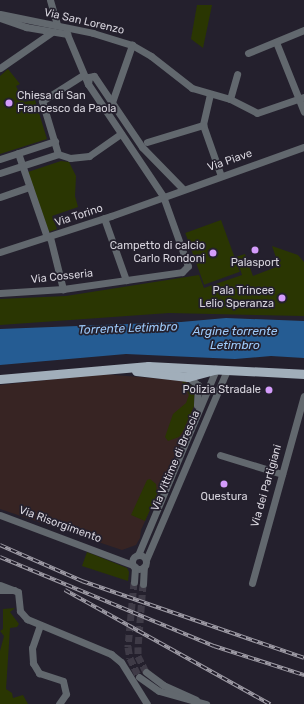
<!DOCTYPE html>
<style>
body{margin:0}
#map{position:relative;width:304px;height:704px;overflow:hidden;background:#24202d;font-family:Rubik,sans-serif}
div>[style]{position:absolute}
.commercial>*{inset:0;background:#372423}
.green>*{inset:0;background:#2a3602;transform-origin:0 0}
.water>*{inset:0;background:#255c93}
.minor-tunnel>*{height:7px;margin-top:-3.5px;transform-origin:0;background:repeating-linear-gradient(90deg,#3f3b47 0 7px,transparent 0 10.5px)}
.minor>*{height:7px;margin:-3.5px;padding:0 3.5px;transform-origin:3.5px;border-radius:3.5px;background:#62686e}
.minor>.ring{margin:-3.5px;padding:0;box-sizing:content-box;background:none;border:7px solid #62686e;border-radius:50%}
.major>*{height:9px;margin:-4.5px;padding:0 4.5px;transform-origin:4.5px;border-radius:4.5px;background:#a1aeba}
.rail>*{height:3.5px;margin-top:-1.75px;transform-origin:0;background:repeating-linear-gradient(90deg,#24202d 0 6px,#9f9ca6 0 12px);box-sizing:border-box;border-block:1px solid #9f9ca6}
.dots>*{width:11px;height:11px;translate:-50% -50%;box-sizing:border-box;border:2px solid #24202d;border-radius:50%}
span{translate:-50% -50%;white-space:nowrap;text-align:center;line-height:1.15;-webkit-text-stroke:3.5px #24202d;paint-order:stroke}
.street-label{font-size:11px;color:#d7d4dd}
.poi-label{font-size:11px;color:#d7d4dd}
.left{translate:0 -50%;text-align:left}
.right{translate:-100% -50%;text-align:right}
.water-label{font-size:12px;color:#9dc9f9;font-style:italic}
</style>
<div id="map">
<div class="commercial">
<i style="clip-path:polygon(103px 374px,187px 381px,194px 406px,182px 440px,141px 530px,140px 538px,136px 545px,122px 550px,0 509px,0 385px)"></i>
</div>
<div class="green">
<i style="clip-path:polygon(197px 5px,212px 5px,203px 48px,191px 39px)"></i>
<i style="clip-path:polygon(8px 69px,20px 84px,16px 86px,24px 102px,35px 100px,47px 139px,0 154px,0 76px)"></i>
<i style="clip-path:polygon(61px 161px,69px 162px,76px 176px,75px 196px,78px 207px,52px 216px,57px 229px,49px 232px,28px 172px)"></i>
<i style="left:221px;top:220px;width:55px;height:38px;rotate:70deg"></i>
<i style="clip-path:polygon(272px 246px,298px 255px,304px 262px,304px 316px,169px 313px,0 325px,0 299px,66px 296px,199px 275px,204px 288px,242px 275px,236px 257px,245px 254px,253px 276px,279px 266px)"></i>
<i style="clip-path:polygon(182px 381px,195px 387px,194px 406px,183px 431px,179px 437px,168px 441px,165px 437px,173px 414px,186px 403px,189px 395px)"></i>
<i style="clip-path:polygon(150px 479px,156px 484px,157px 494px,145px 521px,131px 515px,147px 480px)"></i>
<i style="clip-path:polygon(87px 552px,127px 568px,129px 572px,128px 581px,82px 566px)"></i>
<i style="clip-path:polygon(15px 608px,10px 612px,19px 624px,17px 627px,10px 628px,6px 689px,12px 693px,13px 698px,23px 695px,28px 704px,0 704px,0 651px,4px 636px,0 631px,3px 629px,3px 609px)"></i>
</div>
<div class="water">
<i style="clip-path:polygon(226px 318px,304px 321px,304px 358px,271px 356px,235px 359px,126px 354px,0 365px,0 329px,181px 322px)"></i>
</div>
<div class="minor-tunnel">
<i style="left:134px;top:582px;width:65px;rotate:95.3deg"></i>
<i style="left:128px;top:647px;width:11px;rotate:80deg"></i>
<i style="left:130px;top:658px;width:21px;rotate:65deg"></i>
<i style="left:143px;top:584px;width:63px;rotate:94.5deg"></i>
<i style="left:138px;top:647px;width:9px;rotate:90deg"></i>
<i style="left:138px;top:656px;width:18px;rotate:63deg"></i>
</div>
<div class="minor">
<i style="left:50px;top:0;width:26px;rotate:74deg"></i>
<i style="left:0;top:14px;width:95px;rotate:11.5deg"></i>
<i style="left:93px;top:33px;width:41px;rotate:17.1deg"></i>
<i style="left:132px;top:45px;width:22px;rotate:30deg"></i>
<i style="left:151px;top:56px;width:52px;rotate:38deg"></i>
<i style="left:192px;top:88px;width:40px;rotate:16deg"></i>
<i style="left:230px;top:99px;width:30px;rotate:27deg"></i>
<i style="left:257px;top:113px;width:50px;rotate:-18.8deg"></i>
<i style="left:0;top:18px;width:28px;rotate:19deg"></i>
<i style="left:26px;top:27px;width:42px;rotate:9.7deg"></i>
<i style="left:67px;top:34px;width:54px;rotate:67.2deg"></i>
<i style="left:276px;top:42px;width:75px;rotate:68.2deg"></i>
<i style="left:248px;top:53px;width:61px;rotate:-22.3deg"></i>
<i style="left:0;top:68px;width:63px;rotate:-34.7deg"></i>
<i style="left:210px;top:94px;width:32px;rotate:103deg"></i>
<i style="left:203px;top:125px;width:54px;rotate:70.6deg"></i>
<i style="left:230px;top:99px;width:26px;rotate:-74deg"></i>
<i style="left:111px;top:105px;width:64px;rotate:-70.7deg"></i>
<i style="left:147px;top:142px;width:59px;rotate:-16.9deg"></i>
<i style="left:18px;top:153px;width:89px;rotate:71deg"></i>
<i style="left:58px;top:154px;width:55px;rotate:-106.8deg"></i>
<i style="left:42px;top:101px;width:49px;rotate:-32.4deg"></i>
<i style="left:58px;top:154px;width:13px;rotate:18deg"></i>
<i style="left:70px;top:158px;width:19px;rotate:-6deg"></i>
<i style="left:89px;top:156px;width:39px;rotate:-35deg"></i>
<i style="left:0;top:159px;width:58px;rotate:-18.1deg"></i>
<i style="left:0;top:173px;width:61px;rotate:-18.1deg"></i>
<i style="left:0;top:197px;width:31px;rotate:-19deg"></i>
<i style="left:104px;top:218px;width:66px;rotate:70.5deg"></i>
<i style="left:50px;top:237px;width:54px;rotate:76deg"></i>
<i style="left:0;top:252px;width:117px;rotate:-18deg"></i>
<i style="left:111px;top:216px;width:205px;rotate:-19.7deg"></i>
<i style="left:0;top:293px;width:63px;rotate:-3.6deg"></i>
<i style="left:63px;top:289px;width:120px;rotate:-8.1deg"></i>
<i style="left:182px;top:272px;width:8px;rotate:-45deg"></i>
<i style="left:188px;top:266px;width:74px;rotate:-109.7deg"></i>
<i style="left:163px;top:196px;width:135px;rotate:-123.8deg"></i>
<i style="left:88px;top:84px;width:7px;rotate:-82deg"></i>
<i style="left:89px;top:77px;width:5px;rotate:-11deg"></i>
<i style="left:94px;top:76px;width:86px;rotate:55.9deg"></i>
<i style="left:142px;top:147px;width:59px;rotate:45.7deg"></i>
<i style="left:188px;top:377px;width:13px;rotate:39deg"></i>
<i style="left:198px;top:385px;width:20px;rotate:93deg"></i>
<i style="left:220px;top:455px;width:65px;rotate:17deg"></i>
<i style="left:0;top:515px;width:142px;rotate:20.6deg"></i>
<i class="ring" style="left:132px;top:555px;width:7px;height:7px"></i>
<i style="left:138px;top:555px;width:202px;rotate:-67.2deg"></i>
<i style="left:146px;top:560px;width:207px;rotate:-66.9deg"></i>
<i style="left:134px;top:582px;width:15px;rotate:-86deg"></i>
<i style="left:252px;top:583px;width:194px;rotate:-74.5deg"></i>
<i style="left:143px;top:584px;width:17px;rotate:-87deg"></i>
<i style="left:0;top:585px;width:19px;rotate:21deg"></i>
<i style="left:18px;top:592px;width:19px;rotate:84deg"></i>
<i style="left:20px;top:611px;width:11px;rotate:49deg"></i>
<i style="left:27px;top:619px;width:91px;rotate:22.6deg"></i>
<i style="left:111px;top:654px;width:13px;rotate:39deg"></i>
<i style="left:121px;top:662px;width:49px;rotate:58.2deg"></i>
<i style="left:0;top:590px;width:14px"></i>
<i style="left:40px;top:625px;width:24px;rotate:109deg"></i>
<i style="left:32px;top:648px;width:15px;rotate:86deg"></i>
<i style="left:33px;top:663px;width:12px;rotate:59deg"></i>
<i style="left:39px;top:673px;width:25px;rotate:18deg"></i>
<i style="left:63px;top:681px;width:13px;rotate:77deg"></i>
<i style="left:66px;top:694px;width:12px;rotate:125deg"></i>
<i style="left:146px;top:672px;width:21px;rotate:37deg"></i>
<i style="left:163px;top:685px;width:36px;rotate:24deg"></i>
<i style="left:139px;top:677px;width:24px;rotate:35deg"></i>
<i style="left:159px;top:691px;width:49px;rotate:15.5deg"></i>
</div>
<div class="major">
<i style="left:136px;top:371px;width:52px;rotate:6.6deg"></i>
<i style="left:188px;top:377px;width:28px;rotate:-15deg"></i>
<i style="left:0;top:379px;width:149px;rotate:-5deg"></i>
<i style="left:148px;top:366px;width:156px;rotate:2.9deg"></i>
</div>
<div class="rail">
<i style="left:0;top:545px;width:90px;rotate:23.7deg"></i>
<i style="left:82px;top:581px;width:235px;rotate:19.1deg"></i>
<i style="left:0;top:557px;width:232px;rotate:22.6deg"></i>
<i style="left:214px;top:646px;width:95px;rotate:17.9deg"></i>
<i style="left:65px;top:590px;width:235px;rotate:29.1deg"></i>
</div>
<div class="dots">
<i style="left:9px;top:103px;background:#d49cfb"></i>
<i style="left:255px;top:250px;background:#d49cfb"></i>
<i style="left:213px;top:253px;background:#d49cfb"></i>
<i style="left:282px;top:298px;background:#d49cfb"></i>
<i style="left:269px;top:390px;background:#d49cfb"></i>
<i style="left:224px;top:484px;background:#d49cfb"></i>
</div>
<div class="street-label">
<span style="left:84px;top:22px;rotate:13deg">Via San Lorenzo</span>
<span style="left:230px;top:161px;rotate:-19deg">Via Piave</span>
<span style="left:79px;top:216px;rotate:-18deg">Via Torino</span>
<span style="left:62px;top:277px;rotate:-6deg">Via Cosseria</span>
<span style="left:176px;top:461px;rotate:-67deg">Via Vittime di Brescia</span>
<span style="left:267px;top:486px;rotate:-74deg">Via dei Partigiani</span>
<span style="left:60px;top:525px;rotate:20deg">Via Risorgimento</span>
</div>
<div class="poi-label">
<span class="left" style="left:17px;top:103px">Chiesa di San<br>Francesco da Paola</span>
<span class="right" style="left:205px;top:253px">Campetto di calcio<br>Carlo Rondoni</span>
<span style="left:255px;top:263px">Palasport</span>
<span class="right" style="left:274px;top:298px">Pala Trincee<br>Lelio Speranza</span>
<span class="right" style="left:261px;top:390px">Polizia Stradale</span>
<span style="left:224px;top:497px">Questura</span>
</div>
<div class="water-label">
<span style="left:128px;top:329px;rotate:-2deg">Torrente Letimbro</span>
<span style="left:235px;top:339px">Argine torrente<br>Letimbro</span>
</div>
</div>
